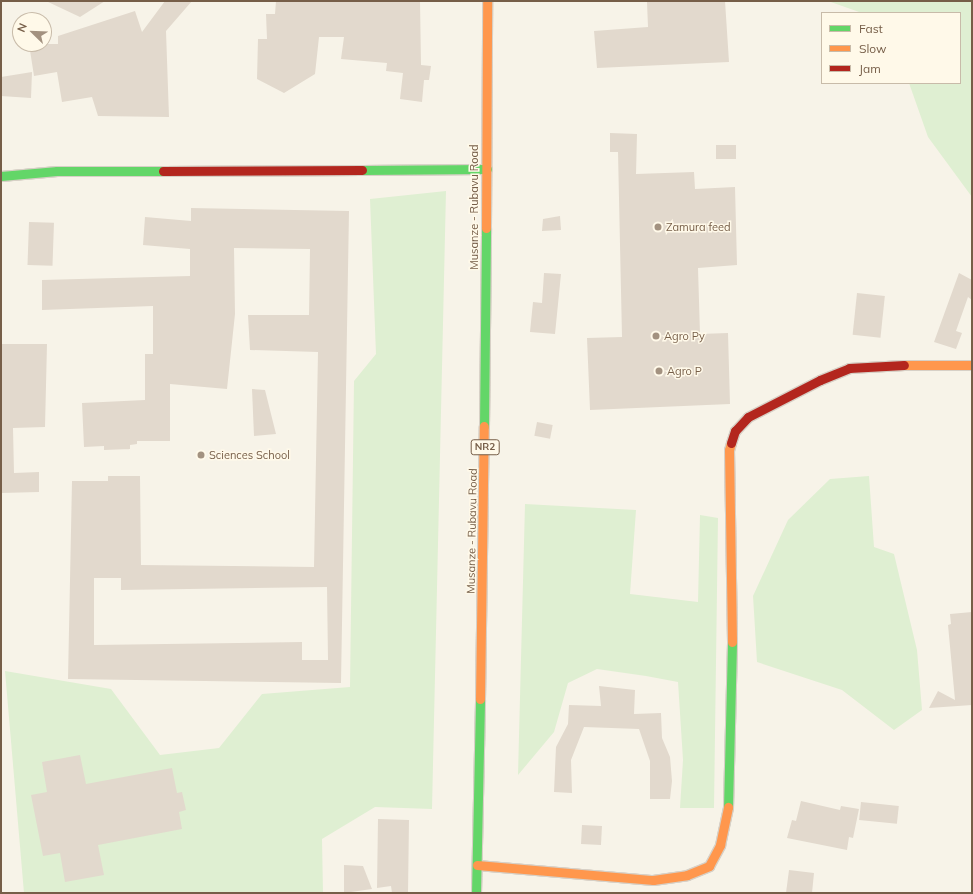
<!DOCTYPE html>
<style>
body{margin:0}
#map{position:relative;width:973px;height:894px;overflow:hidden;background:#f7f3e8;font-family:Mulish,sans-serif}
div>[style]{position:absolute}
.green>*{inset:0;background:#dfefd2}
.building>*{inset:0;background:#e2d9cd;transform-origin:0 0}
.roads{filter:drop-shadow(1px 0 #d7d0c6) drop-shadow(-1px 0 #d7d0c6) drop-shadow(0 1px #d7d0c6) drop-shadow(0 -1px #d7d0c6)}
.fast>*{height:9px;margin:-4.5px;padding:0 4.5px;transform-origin:4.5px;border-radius:4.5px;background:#63d668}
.slow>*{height:9px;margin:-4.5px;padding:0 4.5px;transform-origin:4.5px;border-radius:4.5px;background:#ff974d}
.jam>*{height:9px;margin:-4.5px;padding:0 4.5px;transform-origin:4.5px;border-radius:4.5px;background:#b3261e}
.dots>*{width:11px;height:11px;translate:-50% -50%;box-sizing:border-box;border:2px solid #fff9e9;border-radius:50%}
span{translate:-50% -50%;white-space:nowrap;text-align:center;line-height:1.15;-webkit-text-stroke:3px #fff9e9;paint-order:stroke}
.shield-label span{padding:1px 3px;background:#fff9e9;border:1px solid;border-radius:3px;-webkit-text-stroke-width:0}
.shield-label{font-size:10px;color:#765e48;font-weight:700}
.street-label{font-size:11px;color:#765e48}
.poi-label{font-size:11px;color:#765e48}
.left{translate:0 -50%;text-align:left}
.frame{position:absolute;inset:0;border:2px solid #765e48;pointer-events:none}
.legend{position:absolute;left:821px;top:12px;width:140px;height:72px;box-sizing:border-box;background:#fff9e9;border:1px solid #c8bba9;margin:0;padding:5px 7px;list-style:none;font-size:12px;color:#765e48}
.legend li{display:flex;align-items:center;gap:8px;height:20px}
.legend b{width:20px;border:1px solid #c8bba9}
.north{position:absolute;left:12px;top:12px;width:40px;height:40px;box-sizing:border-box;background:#fff9e9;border:1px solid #c8bba9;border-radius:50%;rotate:293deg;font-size:11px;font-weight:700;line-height:16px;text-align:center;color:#765e48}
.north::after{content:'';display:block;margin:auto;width:14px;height:18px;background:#a39280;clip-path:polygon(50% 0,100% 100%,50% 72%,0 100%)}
</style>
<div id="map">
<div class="green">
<i style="clip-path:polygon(828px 1px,972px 1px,972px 197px,928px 137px,909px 83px,960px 83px,960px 13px,862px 13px)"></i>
<i style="clip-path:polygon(446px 191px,432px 809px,375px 807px,322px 839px,323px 893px,24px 893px,5px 671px,111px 689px,160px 755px,219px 748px,262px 694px,350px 687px,354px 381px,376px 354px,370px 199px)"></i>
<i style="clip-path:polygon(869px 476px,874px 547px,894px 554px,917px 650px,922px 710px,894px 730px,842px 690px,757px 662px,753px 596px,788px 520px,830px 479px)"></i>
<i style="clip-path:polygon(525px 504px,636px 510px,630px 594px,698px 602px,700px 515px,718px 518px,714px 808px,680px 808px,683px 760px,678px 682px,646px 676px,597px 669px,568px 683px,554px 732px,518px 775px)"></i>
</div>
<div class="building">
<i style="clip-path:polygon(46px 1px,105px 1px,80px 17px)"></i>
<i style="clip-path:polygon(165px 1px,192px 1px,166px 31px,169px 117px,98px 116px,92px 97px,62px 102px,57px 72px,34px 76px,29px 44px,58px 44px,58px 36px,135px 11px,142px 32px)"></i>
<i style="clip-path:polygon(276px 1px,420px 1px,421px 65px,431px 66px,429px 80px,424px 80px,422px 102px,400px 99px,403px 73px,386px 71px,387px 63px,341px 59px,344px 37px,319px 37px,315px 74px,284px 93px,257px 79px,258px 39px,267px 39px,266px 14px,275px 14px)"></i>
<i style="clip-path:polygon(725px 1px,729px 62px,597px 68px,594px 31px,648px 27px,647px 2px)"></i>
<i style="clip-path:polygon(32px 72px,31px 98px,1px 96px,1px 77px)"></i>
<i style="clip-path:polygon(610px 133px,637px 134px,636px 174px,694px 172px,695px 189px,735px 187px,737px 265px,698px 268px,700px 334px,728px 333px,730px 404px,590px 410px,587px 338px,622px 337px,618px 152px,610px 152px)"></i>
<i style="left:736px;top:145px;width:14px;height:20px;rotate:90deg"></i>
<i style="clip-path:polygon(evenodd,191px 208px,349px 211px,341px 683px,68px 679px,72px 481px,108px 481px,108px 476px,140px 476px,141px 565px,314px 567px,318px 352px,250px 350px,248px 315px,309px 315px,310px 249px,234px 248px,235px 314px,227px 389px,170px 384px,170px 441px,137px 441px,137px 444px,130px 445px,130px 449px,104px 450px,104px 446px,84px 447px,82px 403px,145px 400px,145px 354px,153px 354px,153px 306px,42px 310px,42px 280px,190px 276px,190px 249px,143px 245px,145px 217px,191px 221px,191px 208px,94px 578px,121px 578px,121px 590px,327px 587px,328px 660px,302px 660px,302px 642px,94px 645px,94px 578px)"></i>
<i style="clip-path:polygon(560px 216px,561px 230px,542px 231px,543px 219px)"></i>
<i style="left:29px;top:222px;width:25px;height:43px;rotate:2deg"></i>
<i style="clip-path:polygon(544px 273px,561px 274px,555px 334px,530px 332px,533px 302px,542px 303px)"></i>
<i style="clip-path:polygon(959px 273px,972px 280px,972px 300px,968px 297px,956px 331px,962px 333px,956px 349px,934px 342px)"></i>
<i style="left:857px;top:293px;width:28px;height:42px;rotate:6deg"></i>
<i style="clip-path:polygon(1px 344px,47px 344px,45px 427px,13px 428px,14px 473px,39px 472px,39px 492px,1px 493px)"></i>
<i style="clip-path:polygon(252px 389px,265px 390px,276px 434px,254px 436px)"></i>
<i style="left:537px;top:422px;width:16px;height:14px;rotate:11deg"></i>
<i style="clip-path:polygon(972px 612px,972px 705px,929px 708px,938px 691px,955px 700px,948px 625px,951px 624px,950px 614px)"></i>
<i style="clip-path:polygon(599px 686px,635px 690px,634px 714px,661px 713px,662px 738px,670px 757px,672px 781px,670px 799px,650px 799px,650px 761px,639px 729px,584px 727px,571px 760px,572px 793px,554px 792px,556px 747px,568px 724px,569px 705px,601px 706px)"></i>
<i style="clip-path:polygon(80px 755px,86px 784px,172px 768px,177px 793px,182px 792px,186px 810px,179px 812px,182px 829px,98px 845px,104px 875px,65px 882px,60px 853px,43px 856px,31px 795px,47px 792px,42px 762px)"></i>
<i style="clip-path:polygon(801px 801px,840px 810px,841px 806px,859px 809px,853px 838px,849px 837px,847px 850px,787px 838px,792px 820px,796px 821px)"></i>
<i style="left:861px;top:802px;width:38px;height:18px;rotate:6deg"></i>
<i style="clip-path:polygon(378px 819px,409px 820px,408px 893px,392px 893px,391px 886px,377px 888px)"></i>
<i style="left:582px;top:825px;width:20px;height:19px;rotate:3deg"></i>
<i style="clip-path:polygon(344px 865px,363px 866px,372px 889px,344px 893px)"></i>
<i style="clip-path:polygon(789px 870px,814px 873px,812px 893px,786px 893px)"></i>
</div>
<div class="roads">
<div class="fast">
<i style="left:362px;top:170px;width:125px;rotate:-0.5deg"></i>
<i style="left:1px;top:176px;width:56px;rotate:-5.1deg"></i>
<i style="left:57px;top:171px;width:106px"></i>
<i style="left:484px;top:426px;width:198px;rotate:-89.4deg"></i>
<i style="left:728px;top:807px;width:165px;rotate:-88.6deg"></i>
<i style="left:476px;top:893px;width:194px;rotate:-88.8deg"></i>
</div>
<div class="slow">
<i style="left:486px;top:228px;width:227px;rotate:-89.7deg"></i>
<i style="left:904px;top:365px;width:68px"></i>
<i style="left:731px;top:443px;width:7px;rotate:106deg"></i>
<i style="left:729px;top:450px;width:192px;rotate:89.1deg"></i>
<i style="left:480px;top:699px;width:273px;rotate:-89.2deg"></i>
<i style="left:477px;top:865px;width:177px;rotate:4.9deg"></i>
<i style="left:653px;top:880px;width:34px;rotate:-8deg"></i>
<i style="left:687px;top:875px;width:24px;rotate:-22deg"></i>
<i style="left:709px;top:866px;width:24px;rotate:-62deg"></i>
<i style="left:720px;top:845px;width:39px;rotate:-78deg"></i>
</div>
<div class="jam">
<i style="left:163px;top:171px;width:199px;rotate:-0.3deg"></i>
<i style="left:731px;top:443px;width:13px;rotate:-72deg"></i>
<i style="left:735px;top:431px;width:19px;rotate:-47deg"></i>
<i style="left:748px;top:417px;width:81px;rotate:-27.2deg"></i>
<i style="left:820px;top:380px;width:31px;rotate:-22deg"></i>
<i style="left:849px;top:368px;width:55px;rotate:-3.1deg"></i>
</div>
</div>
<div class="dots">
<i style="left:658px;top:227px;background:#a39280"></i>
<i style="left:656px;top:336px;background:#a39280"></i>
<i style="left:659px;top:371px;background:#a39280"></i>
<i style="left:201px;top:455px;background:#a39280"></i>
</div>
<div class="shield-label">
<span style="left:485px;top:447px">NR2</span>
</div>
<div class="street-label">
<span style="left:474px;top:207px;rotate:-90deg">Musanze - Rubavu Road</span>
<span style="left:472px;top:531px;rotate:-89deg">Musanze - Rubavu Road</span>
</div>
<div class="poi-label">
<span class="left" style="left:666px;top:227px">Zamura feed</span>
<span class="left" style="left:664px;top:336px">Agro Py</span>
<span class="left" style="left:667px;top:371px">Agro P</span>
<span class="left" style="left:209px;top:455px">Sciences School</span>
</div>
<div class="frame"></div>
<ul class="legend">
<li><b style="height:5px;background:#63d668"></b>Fast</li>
<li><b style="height:5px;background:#ff974d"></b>Slow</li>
<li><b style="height:5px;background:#b3261e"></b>Jam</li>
</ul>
<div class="north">N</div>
</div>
